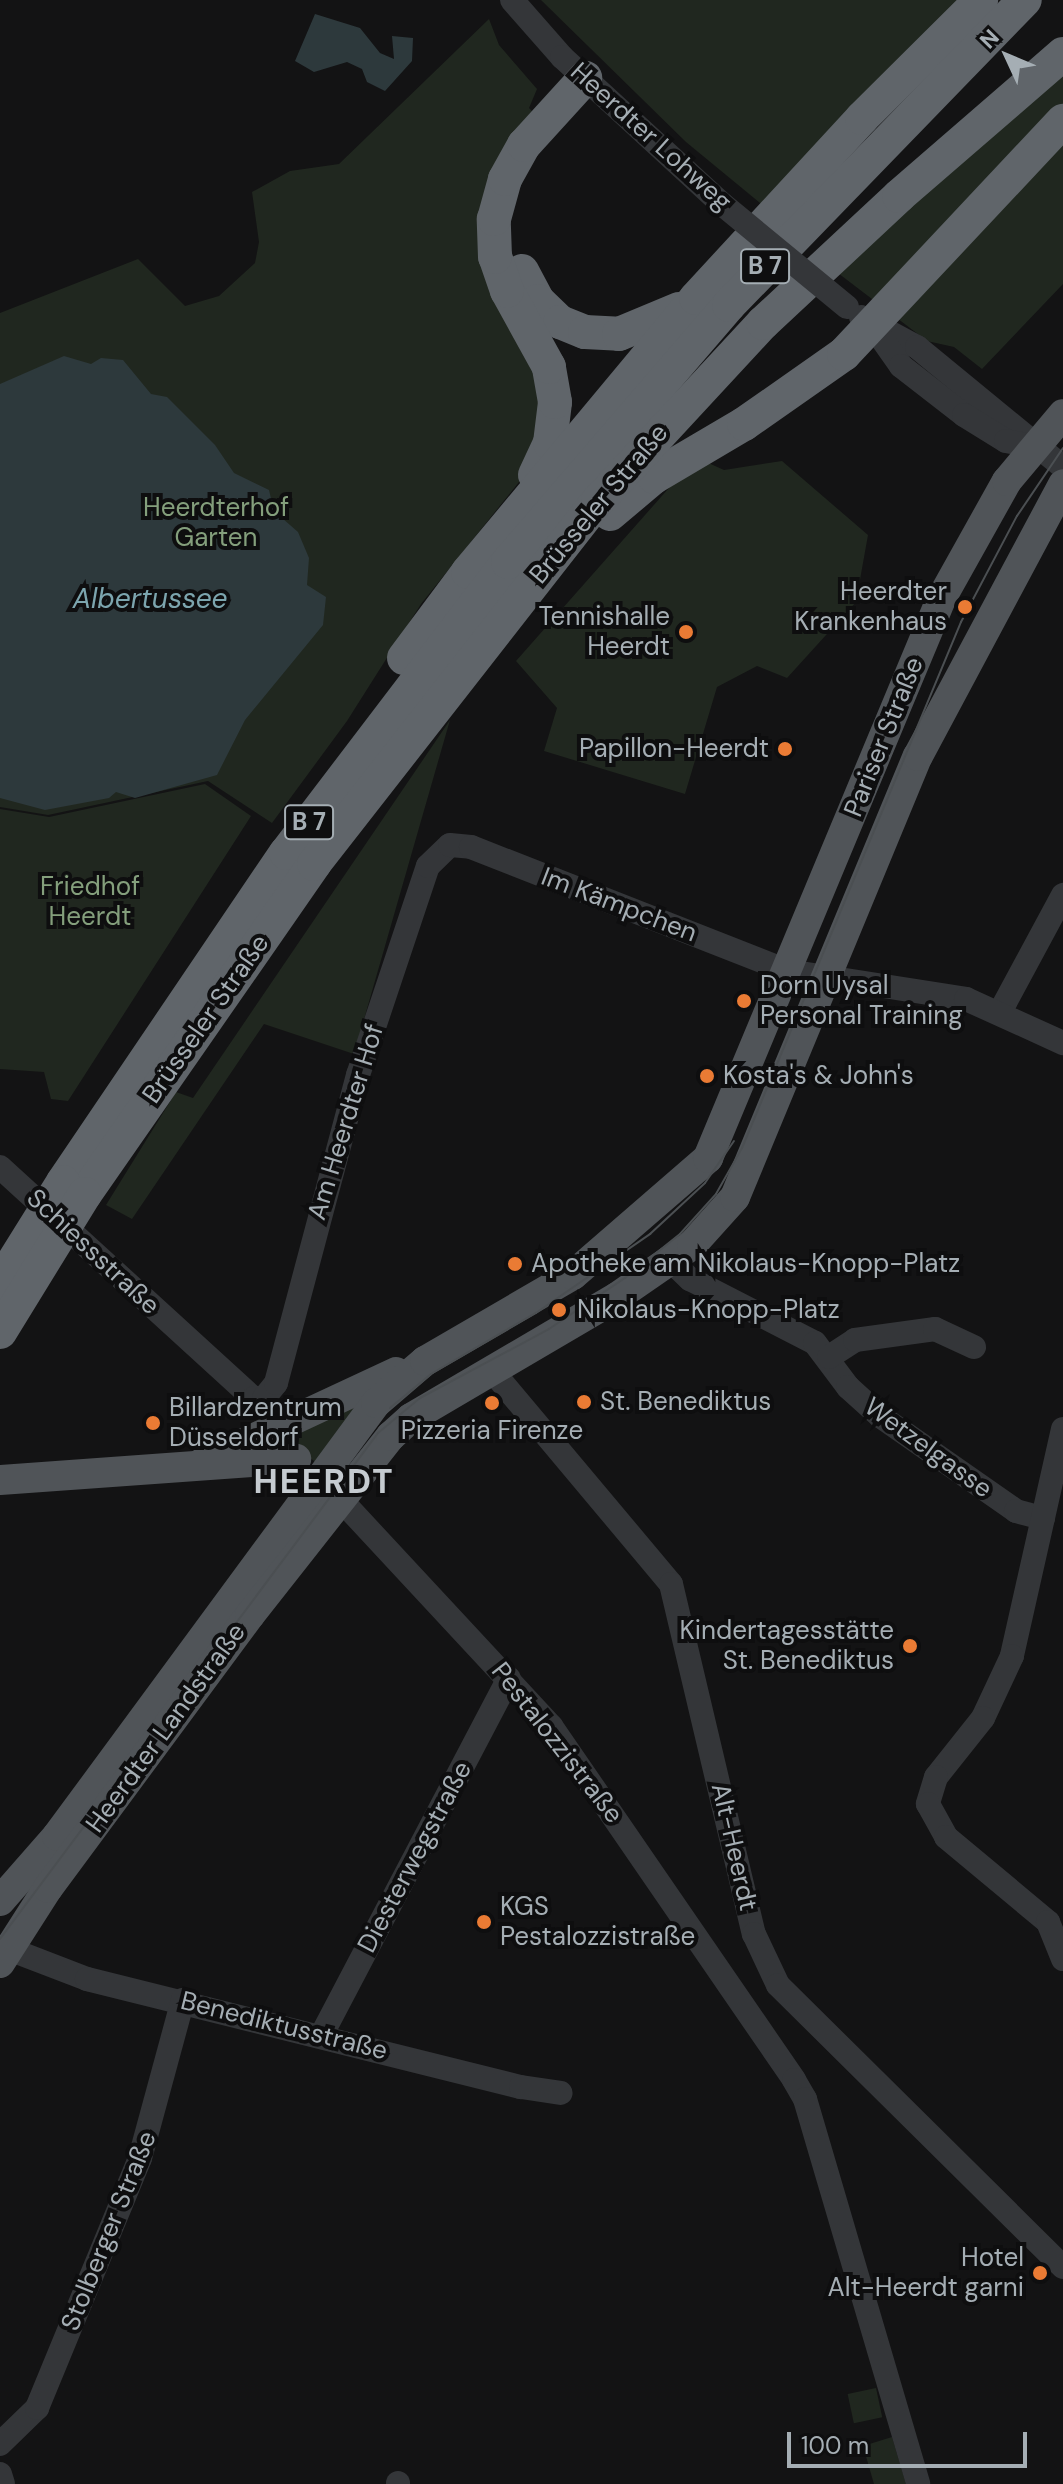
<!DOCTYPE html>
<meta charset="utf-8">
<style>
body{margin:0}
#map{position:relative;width:1063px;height:2484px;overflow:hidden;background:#131314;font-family:"DM Sans",sans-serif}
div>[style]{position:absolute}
.green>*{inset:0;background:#20271f;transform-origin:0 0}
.water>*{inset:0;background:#2d393c}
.minor>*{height:24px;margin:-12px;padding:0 12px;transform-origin:12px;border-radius:12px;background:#343639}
.major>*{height:30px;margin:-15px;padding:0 15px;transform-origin:15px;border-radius:15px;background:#505458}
.highway>*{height:34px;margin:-17px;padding:0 17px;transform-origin:17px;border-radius:17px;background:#60656a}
.tram>*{height:2px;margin:-1px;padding:0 1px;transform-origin:1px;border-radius:1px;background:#4b4f52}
.minor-bridge>*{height:24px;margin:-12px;padding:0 12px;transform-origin:12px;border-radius:12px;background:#343639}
.highway-bridge>*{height:34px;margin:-17px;padding:0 17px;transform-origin:17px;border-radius:17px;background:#60656a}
.dots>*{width:22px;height:22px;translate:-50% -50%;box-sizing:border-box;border:4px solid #0e0e0f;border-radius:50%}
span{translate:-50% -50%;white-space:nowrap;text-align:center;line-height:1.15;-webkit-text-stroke:8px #0e0e0f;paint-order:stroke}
.shield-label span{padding:2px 6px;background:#0e0e0f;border:2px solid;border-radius:6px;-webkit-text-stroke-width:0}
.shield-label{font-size:24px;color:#a5aeb4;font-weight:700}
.street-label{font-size:26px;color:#a5aeb4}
.park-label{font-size:26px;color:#849f7c}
.poi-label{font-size:26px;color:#a5aeb4}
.right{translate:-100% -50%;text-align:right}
.left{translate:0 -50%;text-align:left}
.water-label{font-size:28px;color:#7ca5ae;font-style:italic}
.district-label{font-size:34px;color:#c5cbd0;font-weight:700;letter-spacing:2px}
.north{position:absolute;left:967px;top:16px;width:80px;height:80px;-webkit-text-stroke:6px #0e0e0f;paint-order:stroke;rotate:314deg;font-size:22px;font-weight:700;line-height:32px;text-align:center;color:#a5aeb4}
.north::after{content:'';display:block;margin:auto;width:28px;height:36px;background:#a5aeb4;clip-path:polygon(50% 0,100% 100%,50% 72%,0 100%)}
.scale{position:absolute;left:787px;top:2432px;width:240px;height:36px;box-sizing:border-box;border:4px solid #a5aeb4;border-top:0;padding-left:10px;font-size:24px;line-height:28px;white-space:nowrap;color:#a5aeb4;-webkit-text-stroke:6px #0e0e0f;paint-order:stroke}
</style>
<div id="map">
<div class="green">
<i style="clip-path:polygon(541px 0,964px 0,765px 207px,686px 142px)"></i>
<i style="clip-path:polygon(489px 19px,499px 45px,537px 89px,529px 108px,535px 114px,490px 187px,539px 381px,540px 433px,523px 477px,421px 604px,347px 721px,272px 823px,208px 781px,48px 815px,0 807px,0 313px,138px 259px,185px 306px,219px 296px,255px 263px,259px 242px,252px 192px,290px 171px,339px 164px)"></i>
<i style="clip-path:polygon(1063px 75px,1063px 284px,982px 369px,954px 347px,927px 341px,834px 270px)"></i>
<i style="clip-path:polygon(704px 461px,724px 470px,782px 461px,868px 535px,856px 602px,787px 678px,757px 666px,717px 687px,685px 794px,544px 751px,557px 708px,516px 661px,691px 463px)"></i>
<i style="clip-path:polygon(450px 720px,354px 1054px,264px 1024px,132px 1219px,106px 1205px,176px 1092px,193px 1098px)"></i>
<i style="clip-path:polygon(205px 784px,251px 816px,68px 1101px,51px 1099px,44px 1072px,0 1069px,0 809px,49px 817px)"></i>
<i style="clip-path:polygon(375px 1391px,320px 1466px,303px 1452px,298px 1444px,301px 1429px)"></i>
<i style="left:876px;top:2388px;width:30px;height:29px;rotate:78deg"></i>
<i style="clip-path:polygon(892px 2437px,906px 2484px,874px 2484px,863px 2446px)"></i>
</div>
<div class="water">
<i style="clip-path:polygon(315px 14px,360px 28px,380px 53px,394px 59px,392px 36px,413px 38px,412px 61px,385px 91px,367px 82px,362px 69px,347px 62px,314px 72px,295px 61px)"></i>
<i style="clip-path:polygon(64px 356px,91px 364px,101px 358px,123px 360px,151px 394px,167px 397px,215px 445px,234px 473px,269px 490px,274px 511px,298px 532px,309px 558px,307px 585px,326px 597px,323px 625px,245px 720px,217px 775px,135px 798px,116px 792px,109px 798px,45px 810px,0 798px,0 384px)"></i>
</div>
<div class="minor">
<i style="left:512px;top:0;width:76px;rotate:48.7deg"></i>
<i style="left:562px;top:57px;width:217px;rotate:42.6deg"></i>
<i style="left:861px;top:317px;width:64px;rotate:28.2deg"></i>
<i style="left:917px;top:347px;width:189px;rotate:39.4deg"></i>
<i style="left:875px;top:329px;width:45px;rotate:54.9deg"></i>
<i style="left:901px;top:366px;width:80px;rotate:37.9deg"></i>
<i style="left:964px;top:415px;width:49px;rotate:31.8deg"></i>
<i style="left:1006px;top:441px;width:26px;rotate:11deg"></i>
<i style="left:1000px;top:1012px;width:133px;rotate:-61.7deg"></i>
<i style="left:0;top:1167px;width:359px;rotate:42.4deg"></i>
<i style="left:670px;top:1260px;width:28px;rotate:44deg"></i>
<i style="left:690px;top:1279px;width:140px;rotate:27.1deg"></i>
<i style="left:815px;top:1343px;width:55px;rotate:53.1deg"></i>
<i style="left:848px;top:1387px;width:43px;rotate:42.2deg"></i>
<i style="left:880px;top:1416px;width:166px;rotate:34.9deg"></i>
<i style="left:1016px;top:1511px;width:28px;rotate:15deg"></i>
<i style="left:829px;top:1357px;width:31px;rotate:-33deg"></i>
<i style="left:855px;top:1340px;width:81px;rotate:-7.8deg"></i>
<i style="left:935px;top:1329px;width:43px;rotate:24.8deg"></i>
<i style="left:494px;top:1373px;width:275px;rotate:50deg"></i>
<i style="left:671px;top:1584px;width:360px;rotate:76.7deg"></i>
<i style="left:754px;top:1934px;width:56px;rotate:64.8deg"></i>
<i style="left:778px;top:1985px;width:401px;rotate:44.7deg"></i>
<i style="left:254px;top:1398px;width:10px"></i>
<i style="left:264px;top:1398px;width:19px;rotate:-51deg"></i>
<i style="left:276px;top:1383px;width:319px;rotate:-75.1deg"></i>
<i style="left:358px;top:1075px;width:220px;rotate:-71.5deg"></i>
<i style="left:428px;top:866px;width:30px;rotate:-44deg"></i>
<i style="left:450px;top:845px;width:21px;rotate:5deg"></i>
<i style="left:471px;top:847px;width:340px;rotate:21.4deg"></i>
<i style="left:788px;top:971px;width:180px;rotate:8.9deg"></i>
<i style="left:966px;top:999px;width:107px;rotate:24.4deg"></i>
<i style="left:1063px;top:1429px;width:233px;rotate:102.7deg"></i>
<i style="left:1012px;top:1656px;width:68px;rotate:115.1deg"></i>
<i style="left:983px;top:1718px;width:75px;rotate:128.5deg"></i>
<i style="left:936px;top:1777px;width:28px;rotate:107deg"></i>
<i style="left:928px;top:1804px;width:38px;rotate:61deg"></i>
<i style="left:946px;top:1837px;width:133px;rotate:39.8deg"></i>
<i style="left:1048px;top:1922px;width:40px;rotate:68deg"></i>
<i style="left:341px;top:1500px;width:309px;rotate:47.1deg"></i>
<i style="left:551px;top:1726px;width:429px;rotate:55.5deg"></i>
<i style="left:794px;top:2080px;width:22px;rotate:60deg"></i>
<i style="left:805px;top:2099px;width:401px;rotate:73.6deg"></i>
<i style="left:9px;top:1949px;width:84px;rotate:21deg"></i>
<i style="left:87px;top:1979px;width:447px;rotate:14deg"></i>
<i style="left:521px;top:2087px;width:40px;rotate:8.5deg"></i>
<i style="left:321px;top:2036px;width:404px;rotate:-62.3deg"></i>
<i style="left:0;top:2444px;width:52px;rotate:-44.2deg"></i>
<i style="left:37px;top:2408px;width:270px;rotate:-67.6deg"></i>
<i style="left:140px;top:2158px;width:164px;rotate:-74.8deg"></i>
<i style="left:0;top:2474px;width:10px;rotate:73deg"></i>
<i style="left:398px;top:2483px;width:1px;rotate:90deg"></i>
</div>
<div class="major">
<i style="left:203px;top:1462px;width:213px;rotate:-25deg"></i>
<i style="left:0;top:1480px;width:297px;rotate:-4.1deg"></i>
<i style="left:0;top:1901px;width:86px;rotate:-48.8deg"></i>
<i style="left:57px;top:1836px;width:538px;rotate:-53.62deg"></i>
<i style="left:376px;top:1403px;width:65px;rotate:-40.6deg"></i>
<i style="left:425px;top:1361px;width:171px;rotate:-30.2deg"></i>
<i style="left:573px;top:1275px;width:179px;rotate:-40.9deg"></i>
<i style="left:708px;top:1158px;width:606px;rotate:-67.37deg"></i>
<i style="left:941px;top:599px;width:135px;rotate:-60.8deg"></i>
<i style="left:1007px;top:481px;width:87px;rotate:-50.1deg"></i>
<i style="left:0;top:1963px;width:89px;rotate:-57.4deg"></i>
<i style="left:48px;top:1888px;width:340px;rotate:-53.5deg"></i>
<i style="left:250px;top:1615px;width:228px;rotate:-51.8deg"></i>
<i style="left:391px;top:1436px;width:27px;rotate:-42deg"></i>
<i style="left:411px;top:1418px;width:239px;rotate:-30.4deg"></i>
<i style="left:617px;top:1297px;width:91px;rotate:-34.7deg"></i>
<i style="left:692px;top:1245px;width:64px;rotate:-48.1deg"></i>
<i style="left:735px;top:1197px;width:477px;rotate:-67.5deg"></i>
<i style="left:918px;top:756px;width:308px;rotate:-61.9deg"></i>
</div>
<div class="highway">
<i style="left:522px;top:271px;width:34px;rotate:62deg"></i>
<i style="left:538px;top:301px;width:30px;rotate:44deg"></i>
<i style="left:560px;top:322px;width:27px;rotate:22deg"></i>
<i style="left:585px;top:332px;width:34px;rotate:3deg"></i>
<i style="left:619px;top:334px;width:65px;rotate:-22.6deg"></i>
<i style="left:535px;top:475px;width:35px;rotate:-65deg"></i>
<i style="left:550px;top:443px;width:41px;rotate:-83deg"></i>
<i style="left:555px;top:402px;width:36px;rotate:-100deg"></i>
<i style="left:549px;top:367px;width:87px;rotate:-118.9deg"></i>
<i style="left:507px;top:291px;width:36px;rotate:-109deg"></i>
<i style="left:495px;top:257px;width:38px;rotate:-92deg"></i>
<i style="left:494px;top:219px;width:41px;rotate:-74.6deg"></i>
<i style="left:505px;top:179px;width:39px;rotate:-61deg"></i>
<i style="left:524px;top:145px;width:91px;rotate:-47.7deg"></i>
<i style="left:610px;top:514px;width:57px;rotate:-40.1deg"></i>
<i style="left:654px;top:477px;width:104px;rotate:-30.5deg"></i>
<i style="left:744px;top:424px;width:122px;rotate:-35deg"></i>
<i style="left:844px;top:354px;width:320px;rotate:-46.8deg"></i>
<i style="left:404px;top:658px;width:107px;rotate:-53.3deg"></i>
<i style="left:468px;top:572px;width:356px;rotate:-50.2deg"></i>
<i style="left:696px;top:298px;width:245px;rotate:-47.3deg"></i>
<i style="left:862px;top:118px;width:168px;rotate:-44.8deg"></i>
<i style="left:63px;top:1182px;width:397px;rotate:-55.9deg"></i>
<i style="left:286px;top:853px;width:366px;rotate:-52.7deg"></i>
<i style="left:508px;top:562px;width:339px;rotate:-49.3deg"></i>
<i style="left:729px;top:305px;width:425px;rotate:-45.9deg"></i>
<i style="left:85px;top:1194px;width:402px;rotate:-55.2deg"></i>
<i style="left:314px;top:864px;width:461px;rotate:-52deg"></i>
<i style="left:598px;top:501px;width:243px;rotate:-47.2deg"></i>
<i style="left:763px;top:323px;width:186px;rotate:-43deg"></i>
<i style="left:899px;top:196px;width:217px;rotate:-40.9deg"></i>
</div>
<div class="tram">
<i style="left:390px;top:1408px;width:53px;rotate:-39.7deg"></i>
<i style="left:431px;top:1374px;width:121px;rotate:-30.2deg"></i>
<i style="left:536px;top:1313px;width:139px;rotate:-34.7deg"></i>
<i style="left:650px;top:1234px;width:75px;rotate:-42.8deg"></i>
<i style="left:705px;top:1183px;width:51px;rotate:-55.4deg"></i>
<i style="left:0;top:1939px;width:632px;rotate:-53.24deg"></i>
<i style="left:378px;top:1433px;width:55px;rotate:-39.8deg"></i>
<i style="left:420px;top:1398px;width:146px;rotate:-28.1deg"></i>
<i style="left:549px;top:1329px;width:92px;rotate:-33.9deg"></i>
<i style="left:625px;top:1278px;width:70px;rotate:-38.7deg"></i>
<i style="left:680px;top:1234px;width:54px;rotate:-48deg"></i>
<i style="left:716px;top:1194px;width:53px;rotate:-60.5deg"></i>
<i style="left:742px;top:1148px;width:570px;rotate:-67.4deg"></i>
<i style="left:961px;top:622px;width:120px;rotate:-62.2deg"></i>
<i style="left:1017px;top:516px;width:82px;rotate:-55.9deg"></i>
</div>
<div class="minor-bridge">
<i style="left:722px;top:204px;width:162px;rotate:39.5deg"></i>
</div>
<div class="highway-bridge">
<i style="left:0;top:1283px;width:119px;rotate:-58deg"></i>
<i style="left:0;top:1332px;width:162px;rotate:-58.4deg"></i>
</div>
<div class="dots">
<i style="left:965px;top:607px;background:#ea7b34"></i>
<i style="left:686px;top:632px;background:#ea7b34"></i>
<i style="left:785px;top:749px;background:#ea7b34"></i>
<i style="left:744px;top:1001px;background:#ea7b34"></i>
<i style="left:707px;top:1076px;background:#ea7b34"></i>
<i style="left:515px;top:1264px;background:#ea7b34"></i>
<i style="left:559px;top:1310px;background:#ea7b34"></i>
<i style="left:584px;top:1402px;background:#ea7b34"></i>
<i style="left:492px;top:1403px;background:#ea7b34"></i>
<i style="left:153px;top:1423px;background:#ea7b34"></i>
<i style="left:910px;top:1646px;background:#ea7b34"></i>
<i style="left:484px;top:1922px;background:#ea7b34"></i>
<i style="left:1040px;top:2273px;background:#ea7b34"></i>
</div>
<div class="shield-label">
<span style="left:765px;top:266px">B 7</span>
<span style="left:309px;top:822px">B 7</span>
</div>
<div class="street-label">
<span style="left:651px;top:137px;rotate:42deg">Heerdter Lohweg</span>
<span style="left:599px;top:504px;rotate:-50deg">Brüsseler Straße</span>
<span style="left:884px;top:737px;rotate:-68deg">Pariser Straße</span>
<span style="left:619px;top:905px;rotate:21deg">Im Kämpchen</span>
<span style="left:206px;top:1019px;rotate:-55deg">Brüsseler Straße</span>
<span style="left:346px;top:1122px;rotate:-73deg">Am Heerdter Hof</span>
<span style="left:93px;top:1252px;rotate:43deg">Schiessstraße</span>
<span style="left:928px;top:1448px;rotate:36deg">Wetzelgasse</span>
<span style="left:166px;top:1728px;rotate:-54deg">Heerdter Landstraße</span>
<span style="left:557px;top:1743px;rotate:52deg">Pestalozzistraße</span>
<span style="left:734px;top:1847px;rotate:77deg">Alt-Heerdt</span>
<span style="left:415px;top:1857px;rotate:-62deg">Diesterwegstraße</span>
<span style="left:284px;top:2026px;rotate:14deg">Benediktusstraße</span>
<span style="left:109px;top:2231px;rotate:-68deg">Stolberger Straße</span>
</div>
<div class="park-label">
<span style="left:216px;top:523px">Heerdterhof<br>Garten</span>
<span style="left:90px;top:902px">Friedhof<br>Heerdt</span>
</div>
<div class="poi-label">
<span class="right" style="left:947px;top:607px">Heerdter<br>Krankenhaus</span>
<span class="right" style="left:670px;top:632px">Tennishalle<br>Heerdt</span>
<span class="right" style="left:769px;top:749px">Papillon-Heerdt</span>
<span class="left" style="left:760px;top:1001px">Dorn Uysal<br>Personal Training</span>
<span class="left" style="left:723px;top:1076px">Kosta's &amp; John's</span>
<span class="left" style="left:531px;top:1264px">Apotheke am Nikolaus-Knopp-Platz</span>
<span class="left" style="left:577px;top:1310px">Nikolaus-Knopp-Platz</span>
<span class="left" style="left:600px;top:1402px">St. Benediktus</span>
<span class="left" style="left:169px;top:1423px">Billardzentrum<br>Düsseldorf</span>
<span style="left:492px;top:1431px">Pizzeria Firenze</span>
<span class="right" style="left:894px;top:1646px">Kindertagesstätte<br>St. Benediktus</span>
<span class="left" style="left:500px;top:1922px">KGS<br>Pestalozzistraße</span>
<span class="right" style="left:1024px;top:2273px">Hotel<br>Alt-Heerdt garni</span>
</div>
<div class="water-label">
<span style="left:150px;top:599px">Albertussee</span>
</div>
<div class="district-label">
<span style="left:324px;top:1482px">HEERDT</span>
</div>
<div class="north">N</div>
<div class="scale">100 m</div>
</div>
